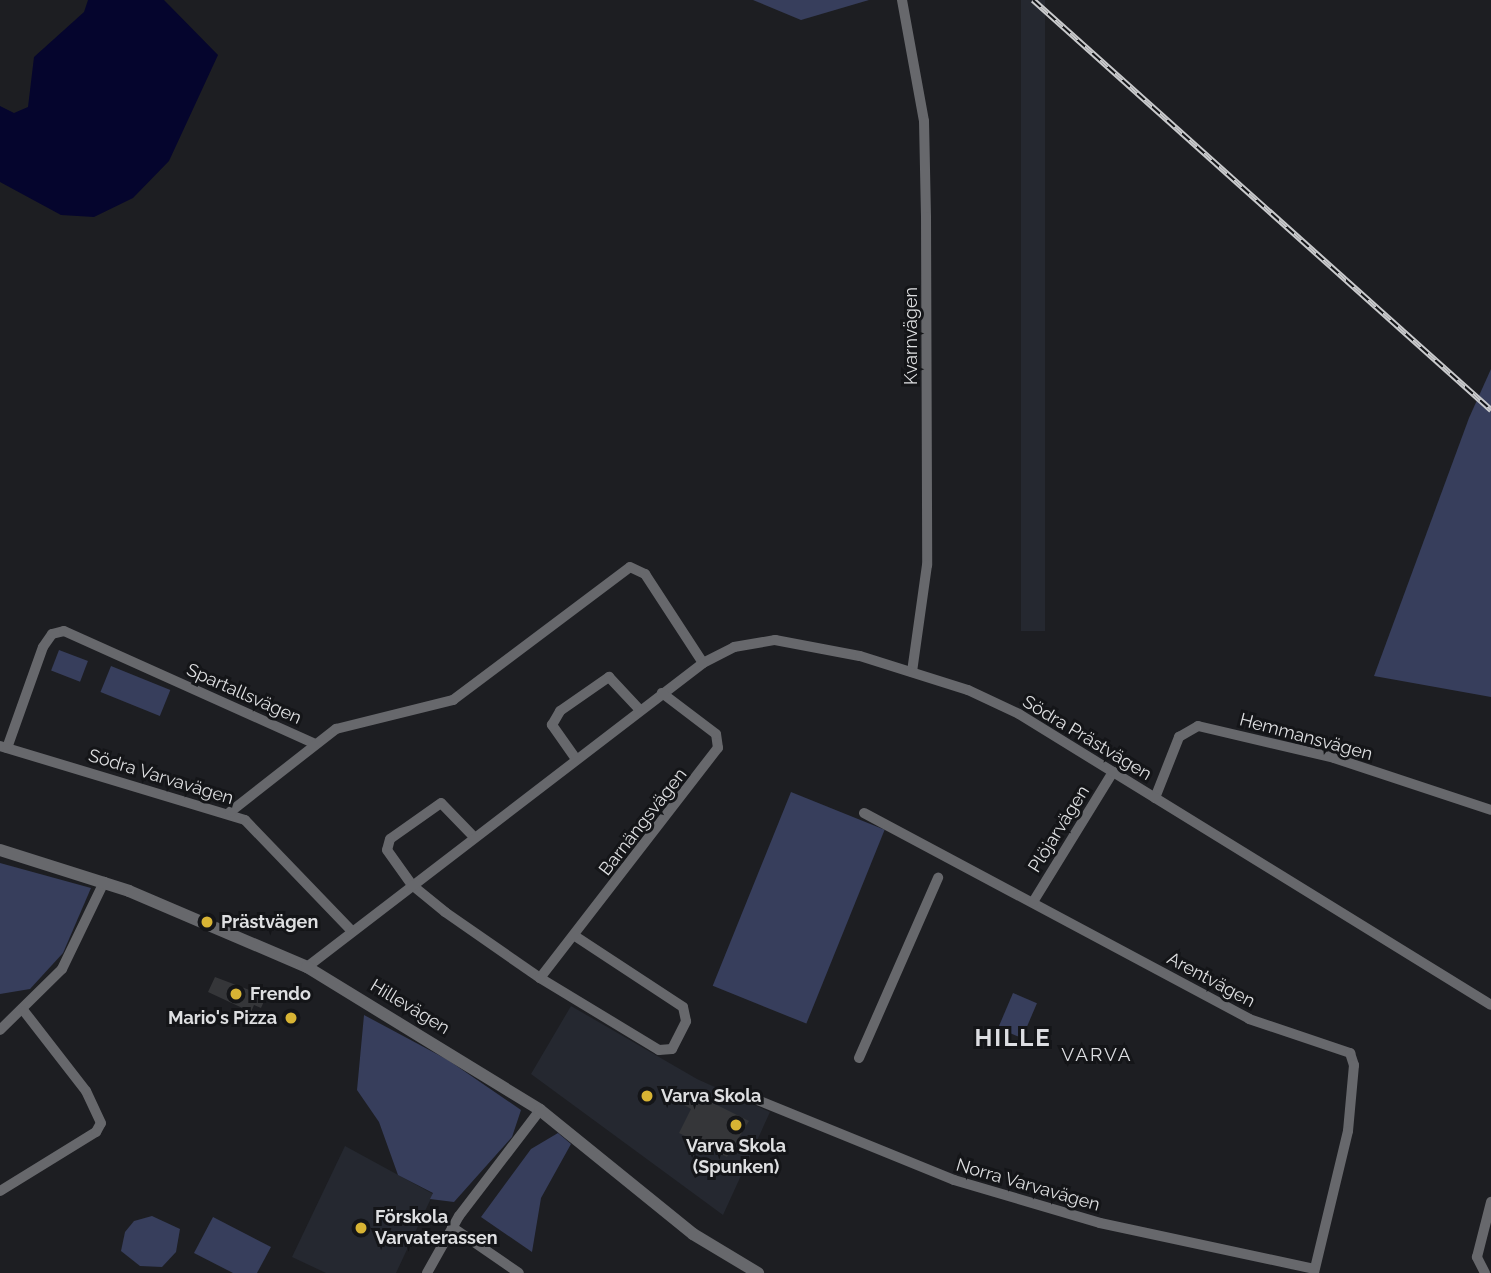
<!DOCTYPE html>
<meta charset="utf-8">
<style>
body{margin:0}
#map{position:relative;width:1491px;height:1273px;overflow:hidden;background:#1d1e22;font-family:Raleway,sans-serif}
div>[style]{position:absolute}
.built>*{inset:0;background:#252830;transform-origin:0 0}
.green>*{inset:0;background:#373e5c;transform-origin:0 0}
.water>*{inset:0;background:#05052d}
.building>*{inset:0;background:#353639}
.minor>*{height:10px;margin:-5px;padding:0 5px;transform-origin:5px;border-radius:5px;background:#67686c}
.tertiary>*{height:12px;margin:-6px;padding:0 6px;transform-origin:6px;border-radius:6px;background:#67686c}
.rail>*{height:6px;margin-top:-3px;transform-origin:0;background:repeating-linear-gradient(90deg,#141518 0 10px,#c9cacc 0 20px);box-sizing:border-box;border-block:2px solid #c9cacc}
.dots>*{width:19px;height:19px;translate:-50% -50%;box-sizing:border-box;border:4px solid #141518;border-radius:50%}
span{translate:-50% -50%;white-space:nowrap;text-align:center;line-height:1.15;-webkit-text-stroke:6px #141518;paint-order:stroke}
.street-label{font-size:18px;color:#dedfe1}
.poi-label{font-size:18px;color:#dedfe1;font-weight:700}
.left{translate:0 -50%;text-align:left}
.right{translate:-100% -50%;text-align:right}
.neighbourhood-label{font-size:19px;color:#dddee2;letter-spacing:2px}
.district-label{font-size:24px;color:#dddee2;font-weight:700;letter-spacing:2px}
</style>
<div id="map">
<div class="built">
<i style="left:1021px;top:0;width:24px;height:631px"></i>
<i style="clip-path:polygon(571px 1006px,697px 1079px,770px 1112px,723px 1215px,531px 1074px)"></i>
<i style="clip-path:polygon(345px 1146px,433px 1194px,396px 1273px,326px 1273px,292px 1257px)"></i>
</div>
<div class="green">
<i style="clip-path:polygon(753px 0,869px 0,801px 20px)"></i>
<i style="clip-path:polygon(1491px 369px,1491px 697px,1374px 676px,1469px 418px)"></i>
<i style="left:59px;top:650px;width:31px;height:22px;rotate:21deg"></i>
<i style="left:111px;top:666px;width:64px;height:28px;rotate:22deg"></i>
<i style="left:791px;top:792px;width:101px;height:209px;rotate:22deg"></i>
<i style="clip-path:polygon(0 863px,91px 888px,63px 953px,30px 989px,0 994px)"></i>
<i style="left:1013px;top:993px;width:26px;height:38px;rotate:23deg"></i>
<i style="clip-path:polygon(364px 1015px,448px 1060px,521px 1110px,512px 1137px,454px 1202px,430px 1199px,433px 1193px,398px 1175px,379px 1122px,357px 1090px)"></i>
<i style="clip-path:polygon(558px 1133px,571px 1144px,541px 1198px,532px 1252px,481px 1217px,531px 1149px)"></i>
<i style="clip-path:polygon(152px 1216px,180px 1229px,176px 1252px,162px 1267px,140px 1266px,121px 1251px,125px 1232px,134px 1221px)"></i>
<i style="clip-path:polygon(213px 1217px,271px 1247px,257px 1273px,233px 1273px,194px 1253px)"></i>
</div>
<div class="water">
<i style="clip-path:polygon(88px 0,164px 0,218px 55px,169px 161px,133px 198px,94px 217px,61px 215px,0 182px,0 106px,14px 113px,28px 107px,34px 57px,84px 12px)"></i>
</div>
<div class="building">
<i style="clip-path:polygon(215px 977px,260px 994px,265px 999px,261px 1008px,254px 1005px,251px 1012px,208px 992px)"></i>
<i style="clip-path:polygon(691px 1092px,749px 1121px,727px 1157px,679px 1133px,691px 1109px,684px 1105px)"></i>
</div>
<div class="minor">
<i style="left:902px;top:0;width:123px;rotate:79.7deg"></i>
<i style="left:924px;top:121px;width:96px;rotate:88.8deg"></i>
<i style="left:926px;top:217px;width:348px;rotate:89.8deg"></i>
<i style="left:927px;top:565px;width:108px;rotate:98deg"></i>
<i style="left:0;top:746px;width:256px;rotate:16.8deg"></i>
<i style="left:245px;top:820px;width:154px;rotate:46.1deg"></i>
<i style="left:7px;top:748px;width:107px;rotate:-70.4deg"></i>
<i style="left:43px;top:647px;width:16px;rotate:-55deg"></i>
<i style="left:52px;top:634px;width:12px;rotate:-14deg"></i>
<i style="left:64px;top:631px;width:275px;rotate:24.2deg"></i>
<i style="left:576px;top:759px;width:42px;rotate:-125.2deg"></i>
<i style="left:552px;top:725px;width:16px;rotate:-60deg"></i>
<i style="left:560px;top:711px;width:60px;rotate:-34.8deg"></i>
<i style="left:609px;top:677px;width:45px;rotate:46.8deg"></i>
<i style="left:1155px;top:798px;width:66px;rotate:-68.5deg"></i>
<i style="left:1179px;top:737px;width:22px;rotate:-30deg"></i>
<i style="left:1198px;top:726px;width:140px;rotate:13.2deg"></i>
<i style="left:1334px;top:758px;width:165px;rotate:18.3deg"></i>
<i style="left:230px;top:812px;width:135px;rotate:-38.1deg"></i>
<i style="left:336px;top:729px;width:121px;rotate:-13.9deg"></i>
<i style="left:453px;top:700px;width:221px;rotate:-36.9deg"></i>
<i style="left:630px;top:567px;width:17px;rotate:25deg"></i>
<i style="left:645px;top:574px;width:106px;rotate:56.9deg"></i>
<i style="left:864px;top:813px;width:437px;rotate:28.1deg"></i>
<i style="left:1249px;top:1019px;width:107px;rotate:18.6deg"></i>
<i style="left:1350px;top:1053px;width:13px;rotate:72deg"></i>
<i style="left:1354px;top:1065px;width:66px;rotate:95.2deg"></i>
<i style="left:1348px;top:1131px;width:146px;rotate:103.5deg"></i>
<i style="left:474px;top:837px;width:47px;rotate:-134.1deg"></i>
<i style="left:441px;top:803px;width:62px;rotate:144.8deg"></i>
<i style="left:390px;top:839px;width:11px;rotate:105deg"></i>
<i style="left:387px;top:850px;width:43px;rotate:54.5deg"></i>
<i style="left:412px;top:885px;width:43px;rotate:39.3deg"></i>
<i style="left:445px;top:912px;width:116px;rotate:34.8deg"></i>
<i style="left:540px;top:978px;width:139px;rotate:31.2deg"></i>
<i style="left:659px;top:1050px;width:13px;rotate:-4deg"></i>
<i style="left:672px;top:1049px;width:31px;rotate:-63deg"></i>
<i style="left:686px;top:1021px;width:14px;rotate:-102deg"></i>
<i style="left:683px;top:1007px;width:129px;rotate:-146.7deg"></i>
<i style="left:1033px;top:902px;width:153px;rotate:-58.4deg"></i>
<i style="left:307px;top:967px;width:499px;rotate:-37.5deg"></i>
<i style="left:703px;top:663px;width:35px;rotate:-27deg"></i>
<i style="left:734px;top:647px;width:42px;rotate:-9.7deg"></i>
<i style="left:775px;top:640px;width:86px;rotate:10.7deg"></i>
<i style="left:860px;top:656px;width:113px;rotate:17.5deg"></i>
<i style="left:968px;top:690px;width:56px;rotate:25.2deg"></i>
<i style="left:1019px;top:714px;width:554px;rotate:31.65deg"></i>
<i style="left:540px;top:978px;width:291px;rotate:-52.3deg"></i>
<i style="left:718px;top:748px;width:14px;rotate:-98deg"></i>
<i style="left:716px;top:734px;width:68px;rotate:-142.8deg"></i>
<i style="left:0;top:1030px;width:87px;rotate:-44.5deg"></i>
<i style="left:62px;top:969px;width:97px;rotate:-64.2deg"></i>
<i style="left:859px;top:1058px;width:197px;rotate:-66.3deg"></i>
<i style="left:745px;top:1095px;width:226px;rotate:22.1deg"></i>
<i style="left:954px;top:1180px;width:152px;rotate:16.4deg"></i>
<i style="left:1100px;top:1223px;width:219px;rotate:12.1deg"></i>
<i style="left:0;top:1191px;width:113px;rotate:-31.6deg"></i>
<i style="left:96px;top:1132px;width:10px;rotate:-61deg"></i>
<i style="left:101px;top:1123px;width:35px;rotate:-115deg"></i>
<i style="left:86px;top:1091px;width:101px;rotate:-127.8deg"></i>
<i style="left:452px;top:1227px;width:81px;rotate:34.5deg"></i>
<i style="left:427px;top:1273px;width:65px;rotate:-60.7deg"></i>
<i style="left:459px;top:1216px;width:133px;rotate:-52.6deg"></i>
<i style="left:1485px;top:1273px;width:18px;rotate:-117deg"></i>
<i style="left:1477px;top:1257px;width:57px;rotate:-75.7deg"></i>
</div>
<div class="tertiary">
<i style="left:0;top:850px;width:135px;rotate:17.6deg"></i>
<i style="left:129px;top:891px;width:194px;rotate:23.1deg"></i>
<i style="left:307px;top:967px;width:273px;rotate:31.5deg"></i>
<i style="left:540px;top:1110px;width:197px;rotate:39deg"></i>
<i style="left:693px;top:1234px;width:76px;rotate:31deg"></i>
</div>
<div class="rail">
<i style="left:1033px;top:0;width:615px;rotate:41.83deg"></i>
</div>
<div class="dots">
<i style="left:207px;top:922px;background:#d8b434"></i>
<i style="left:236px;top:994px;background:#d8b434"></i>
<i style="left:291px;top:1018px;background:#d8b434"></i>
<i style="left:647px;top:1096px;background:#d8b434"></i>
<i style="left:736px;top:1125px;background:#d8b434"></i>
<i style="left:361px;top:1228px;background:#d8b434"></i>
</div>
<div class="street-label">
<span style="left:911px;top:336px;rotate:-90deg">Kvarnvägen</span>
<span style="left:244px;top:694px;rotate:24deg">Spartallsvägen</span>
<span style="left:1306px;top:737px;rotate:15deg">Hemmansvägen</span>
<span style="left:1087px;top:738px;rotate:31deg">Södra Prästvägen</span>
<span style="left:161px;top:777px;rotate:17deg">Södra Varvavägen</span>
<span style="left:643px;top:822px;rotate:-52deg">Barnängsvägen</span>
<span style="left:1059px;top:829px;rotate:-58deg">Plöjarvägen</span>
<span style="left:1211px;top:980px;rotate:28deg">Arentvägen</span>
<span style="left:410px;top:1007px;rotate:31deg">Hillevägen</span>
<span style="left:1028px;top:1185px;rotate:16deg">Norra Varvavägen</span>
</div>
<div class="poi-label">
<span class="left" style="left:221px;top:922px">Prästvägen</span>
<span class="left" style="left:250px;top:994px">Frendo</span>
<span class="right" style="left:277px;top:1018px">Mario's Pizza</span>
<span class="left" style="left:661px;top:1096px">Varva Skola</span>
<span style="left:736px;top:1157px">Varva Skola<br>(Spunken)</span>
<span class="left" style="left:375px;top:1228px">Förskola<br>Varvaterassen</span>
</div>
<div class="neighbourhood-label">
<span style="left:1097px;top:1055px">VARVA</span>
</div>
<div class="district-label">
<span style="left:1013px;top:1038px">HILLE</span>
</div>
</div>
